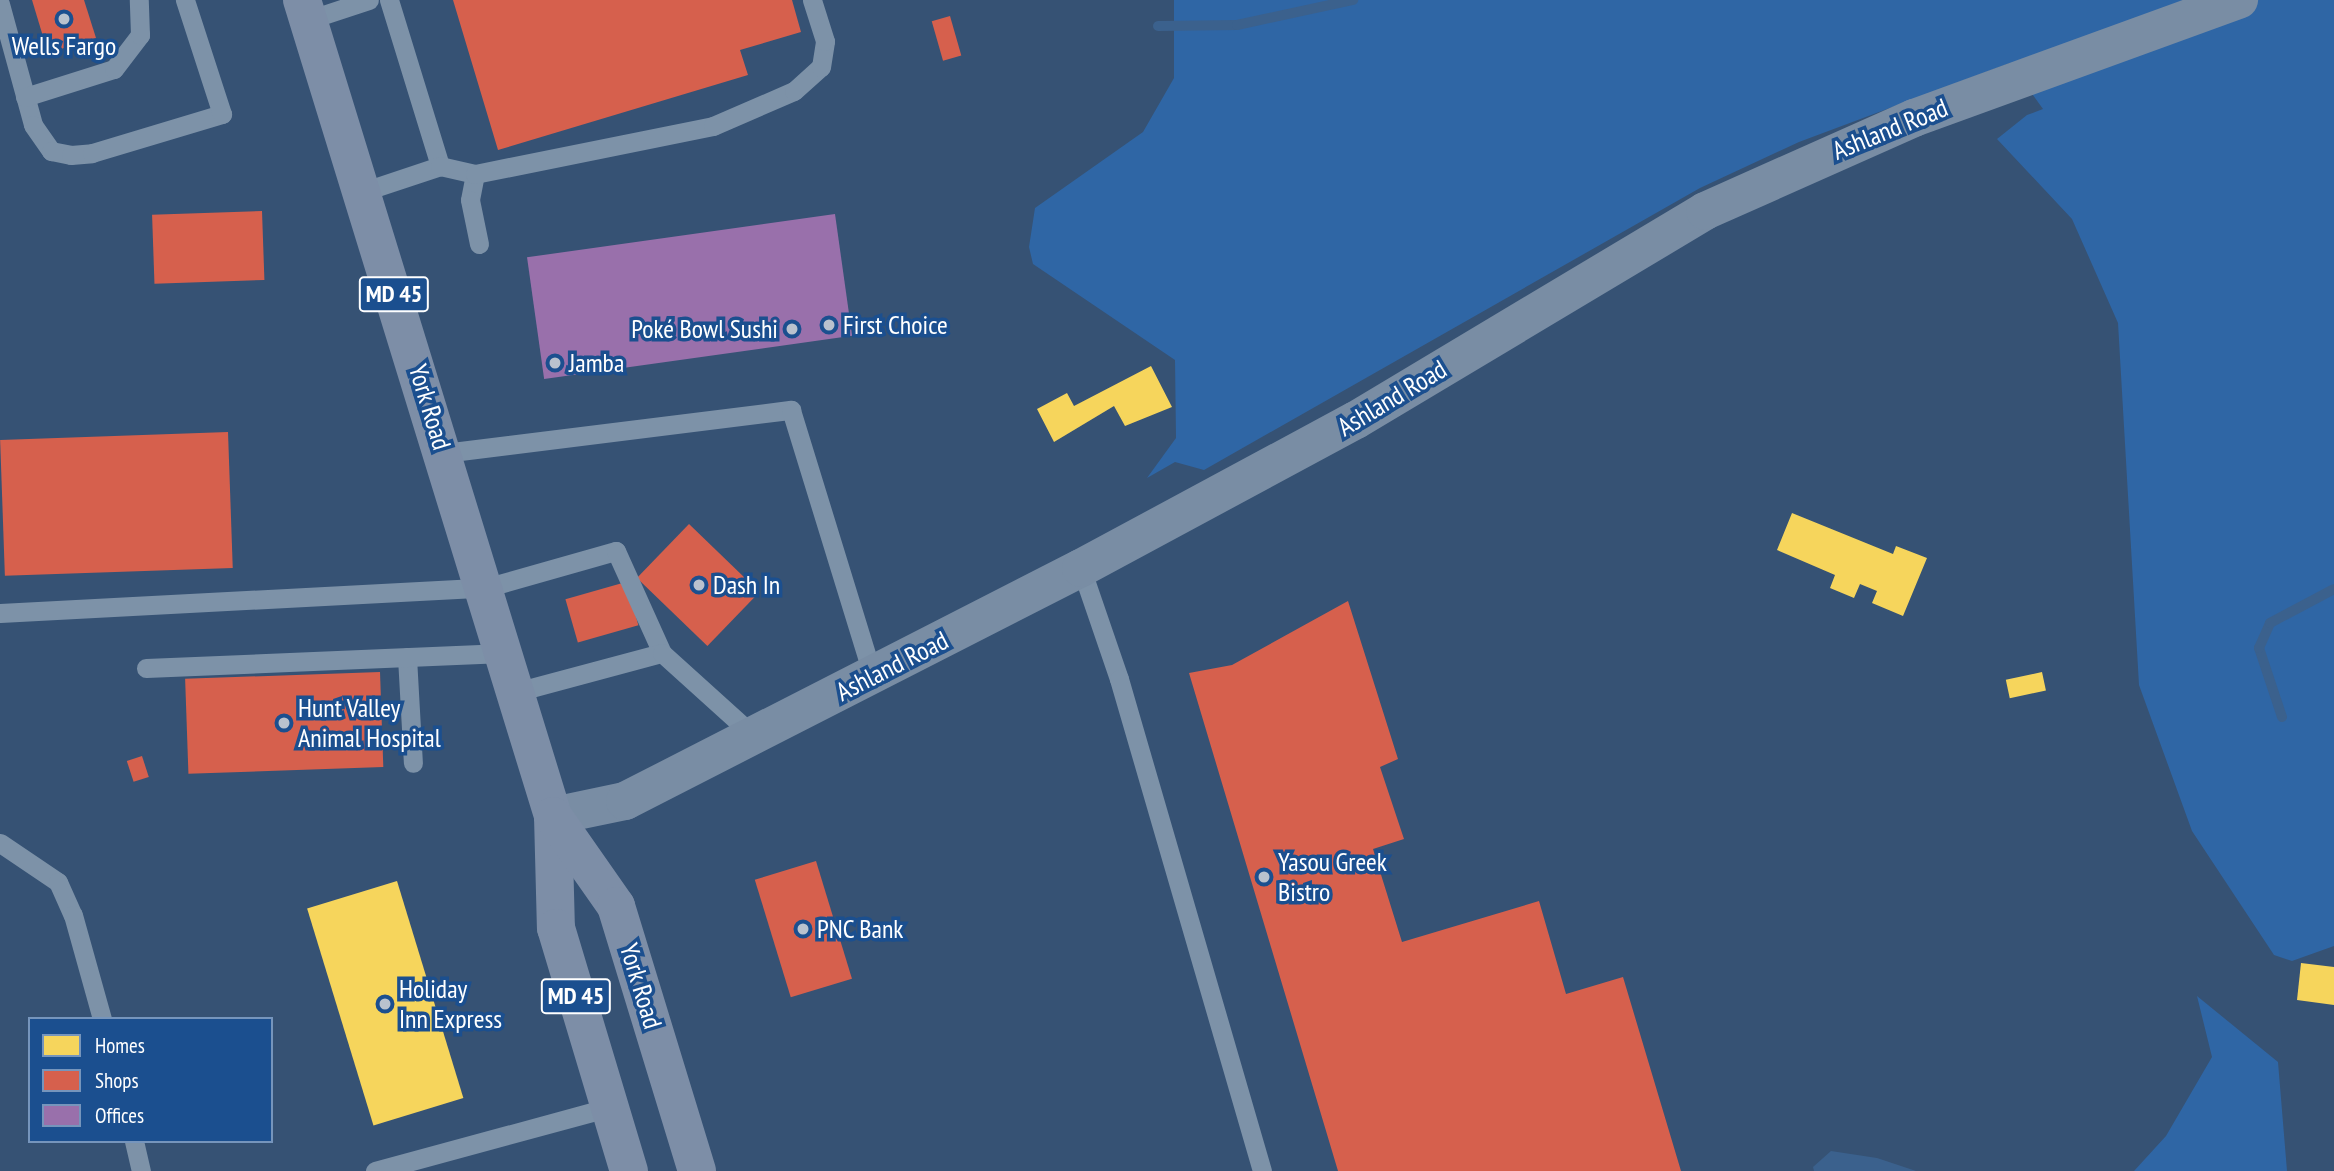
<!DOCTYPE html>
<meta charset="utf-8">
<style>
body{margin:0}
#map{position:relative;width:2334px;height:1171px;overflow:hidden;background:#365274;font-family:"PT Sans Narrow",sans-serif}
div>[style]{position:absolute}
.green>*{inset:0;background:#2f66a5}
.water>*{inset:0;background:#3b618d}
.homes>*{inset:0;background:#f6d55c;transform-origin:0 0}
.shops>*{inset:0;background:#d6604d;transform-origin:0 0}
.offices>*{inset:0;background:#9970ab;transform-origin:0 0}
.stream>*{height:10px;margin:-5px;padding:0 5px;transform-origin:5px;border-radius:5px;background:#3b618d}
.lane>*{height:19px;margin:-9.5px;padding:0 9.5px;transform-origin:9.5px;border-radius:9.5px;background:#7d92a8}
.secondary>*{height:38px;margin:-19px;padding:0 19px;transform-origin:19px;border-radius:19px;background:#798da4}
.primary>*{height:38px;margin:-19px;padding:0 19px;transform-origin:19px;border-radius:19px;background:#7d8ea7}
.dots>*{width:19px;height:19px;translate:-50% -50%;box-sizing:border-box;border:4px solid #1b4f8f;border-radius:50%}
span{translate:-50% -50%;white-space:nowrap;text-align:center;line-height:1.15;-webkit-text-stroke:7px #1b4f8f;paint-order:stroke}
.shield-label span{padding:2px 5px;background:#1b4f8f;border:2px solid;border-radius:5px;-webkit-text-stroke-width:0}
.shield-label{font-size:24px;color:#fff;font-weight:700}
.poi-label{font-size:26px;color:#fff}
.left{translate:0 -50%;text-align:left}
.right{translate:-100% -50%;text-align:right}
.street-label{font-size:26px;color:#fff}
.legend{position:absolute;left:28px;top:1017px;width:245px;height:126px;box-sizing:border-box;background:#1b4f8f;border:2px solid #7695bc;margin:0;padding:9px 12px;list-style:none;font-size:21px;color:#fff}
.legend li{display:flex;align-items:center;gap:14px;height:35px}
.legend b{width:35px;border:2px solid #7695bc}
</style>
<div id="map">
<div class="green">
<i style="clip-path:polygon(1174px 0,2334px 0,2334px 946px,2292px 961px,2274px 955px,2192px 831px,2139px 685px,2118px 323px,2072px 219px,1997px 139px,2027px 115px,2043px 109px,2010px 63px,1799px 142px,1700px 188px,1204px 470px,1175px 462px,1147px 478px,1176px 438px,1175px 360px,1033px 264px,1029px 247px,1035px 208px,1143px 132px,1174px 78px)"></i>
<i style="clip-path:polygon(2197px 996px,2278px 1062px,2287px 1171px,2134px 1171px,2166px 1136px,2212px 1057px)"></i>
</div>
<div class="water">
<i style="clip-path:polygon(1831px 1151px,1877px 1158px,1916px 1171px,1814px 1171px,1813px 1167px)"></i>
</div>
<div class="homes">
<i style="clip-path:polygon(1151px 366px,1172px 407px,1125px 426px,1114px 406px,1054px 442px,1037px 409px,1067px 393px,1074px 406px)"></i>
<i style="clip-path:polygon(1792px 513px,1893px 554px,1896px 546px,1927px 558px,1903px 616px,1872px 603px,1877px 591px,1860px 584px,1854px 598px,1830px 588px,1835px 575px,1777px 550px)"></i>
<i style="left:2042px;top:672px;width:19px;height:37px;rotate:78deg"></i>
<i style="left:397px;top:881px;width:227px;height:94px;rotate:73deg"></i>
<i style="clip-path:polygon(2301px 963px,2334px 967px,2334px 1005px,2297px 1000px)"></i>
</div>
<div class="shops">
<i style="clip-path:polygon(32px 0,84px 0,96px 38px,48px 53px)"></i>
<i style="clip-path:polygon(453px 0,792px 0,801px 32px,740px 50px,748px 75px,498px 150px)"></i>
<i style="left:950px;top:16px;width:41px;height:19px;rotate:74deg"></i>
<i style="left:262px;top:211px;width:69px;height:110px;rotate:88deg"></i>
<i style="left:228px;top:432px;width:136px;height:228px;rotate:88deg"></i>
<i style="left:689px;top:524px;width:98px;height:75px;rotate:44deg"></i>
<i style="left:626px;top:582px;width:45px;height:63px;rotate:74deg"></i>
<i style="clip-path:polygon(1348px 601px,1398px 759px,1380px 767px,1404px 839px,1373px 849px,1402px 942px,1539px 901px,1566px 994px,1623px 977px,1681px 1171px,1338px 1171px,1189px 673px,1232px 665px)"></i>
<i style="left:380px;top:672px;width:95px;height:195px;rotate:88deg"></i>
<i style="left:142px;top:756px;width:22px;height:16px;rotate:72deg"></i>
<i style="left:816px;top:861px;width:123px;height:64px;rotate:73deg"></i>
</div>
<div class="offices">
<i style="left:835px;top:214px;width:123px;height:311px;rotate:82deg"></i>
</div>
<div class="stream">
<i style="left:1158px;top:26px;width:79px;rotate:-0.7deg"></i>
<i style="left:1237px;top:25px;width:119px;rotate:-12.2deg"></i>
<i style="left:2282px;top:717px;width:73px;rotate:-108.4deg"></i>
<i style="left:2259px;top:648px;width:27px;rotate:-66deg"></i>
<i style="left:2270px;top:623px;width:72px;rotate:-28deg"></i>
</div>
<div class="lane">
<i style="left:389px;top:0;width:174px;rotate:72.9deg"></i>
<i style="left:0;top:4px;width:125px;rotate:74.7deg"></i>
<i style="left:33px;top:125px;width:32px;rotate:55deg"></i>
<i style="left:51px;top:151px;width:20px;rotate:11deg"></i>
<i style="left:71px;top:155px;width:21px;rotate:-5deg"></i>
<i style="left:92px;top:153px;width:136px;rotate:-16.7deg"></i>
<i style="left:222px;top:114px;width:120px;rotate:-108deg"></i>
<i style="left:308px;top:20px;width:64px;rotate:-18.2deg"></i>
<i style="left:25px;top:97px;width:93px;rotate:-17.5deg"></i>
<i style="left:114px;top:69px;width:43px;rotate:-52.6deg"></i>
<i style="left:140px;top:35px;width:35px;rotate:-92deg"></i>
<i style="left:475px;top:174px;width:26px;rotate:101deg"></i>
<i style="left:470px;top:200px;width:45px;rotate:78.4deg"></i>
<i style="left:362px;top:192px;width:82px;rotate:-18.4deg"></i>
<i style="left:440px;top:166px;width:36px;rotate:13deg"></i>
<i style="left:475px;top:174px;width:243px;rotate:-11.4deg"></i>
<i style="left:713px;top:126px;width:88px;rotate:-23.4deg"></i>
<i style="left:794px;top:91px;width:36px;rotate:-42deg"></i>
<i style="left:821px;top:67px;width:26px;rotate:-81deg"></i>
<i style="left:825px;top:41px;width:43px;rotate:-107.6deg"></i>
<i style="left:444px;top:453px;width:350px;rotate:-7.1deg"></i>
<i style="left:791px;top:410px;width:278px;rotate:72.9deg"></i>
<i style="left:1081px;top:568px;width:117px;rotate:71.1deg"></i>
<i style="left:1119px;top:679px;width:512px;rotate:73.79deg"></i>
<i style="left:0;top:613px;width:486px;rotate:-3deg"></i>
<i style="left:485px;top:588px;width:136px;rotate:-15.8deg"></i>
<i style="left:616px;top:551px;width:112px;rotate:65.7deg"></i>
<i style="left:407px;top:657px;width:106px;rotate:86.8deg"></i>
<i style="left:146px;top:668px;width:358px;rotate:-2.4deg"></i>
<i style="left:516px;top:692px;width:151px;rotate:-15deg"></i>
<i style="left:662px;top:653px;width:125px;rotate:42.1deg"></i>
<i style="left:0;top:843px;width:70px;rotate:33.9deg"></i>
<i style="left:58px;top:882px;width:36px;rotate:66deg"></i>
<i style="left:73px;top:915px;width:108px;rotate:74.4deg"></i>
<i style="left:134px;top:1141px;width:31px;rotate:77deg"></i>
<i style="left:375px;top:1171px;width:244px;rotate:-15.2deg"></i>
</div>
<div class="secondary">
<i style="left:553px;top:816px;width:74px;rotate:-11.8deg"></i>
<i style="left:625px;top:801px;width:512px;rotate:-27.07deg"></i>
<i style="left:1081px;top:568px;width:312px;rotate:-28.3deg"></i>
<i style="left:1356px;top:420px;width:407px;rotate:-30.9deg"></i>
<i style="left:1705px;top:211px;width:229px;rotate:-24deg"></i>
<i style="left:1914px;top:118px;width:346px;rotate:-20deg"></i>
</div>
<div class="primary">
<i style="left:302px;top:0;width:854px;rotate:72.9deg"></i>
<i style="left:553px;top:816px;width:112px;rotate:88.5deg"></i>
<i style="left:556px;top:928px;width:254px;rotate:73.3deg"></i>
<i style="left:553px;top:816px;width:110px;rotate:55deg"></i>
<i style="left:616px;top:906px;width:277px;rotate:73deg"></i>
</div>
<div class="dots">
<i style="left:64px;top:19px;background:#b9c2ce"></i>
<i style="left:829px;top:325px;background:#b9c2ce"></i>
<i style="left:792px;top:329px;background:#b9c2ce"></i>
<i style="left:555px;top:363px;background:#b9c2ce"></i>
<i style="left:699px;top:585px;background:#b9c2ce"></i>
<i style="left:284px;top:723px;background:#b9c2ce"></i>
<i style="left:1264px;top:877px;background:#b9c2ce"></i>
<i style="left:803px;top:929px;background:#b9c2ce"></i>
<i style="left:385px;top:1004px;background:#b9c2ce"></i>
</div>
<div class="shield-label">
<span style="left:394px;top:294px">MD 45</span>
<span style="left:576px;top:996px">MD 45</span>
</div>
<div class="poi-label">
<span style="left:64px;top:46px">Wells Fargo</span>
<span class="left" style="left:843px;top:325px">First Choice</span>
<span class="right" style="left:778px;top:329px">Poké Bowl Sushi</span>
<span class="left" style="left:569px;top:363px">Jamba</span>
<span class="left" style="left:713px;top:585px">Dash In</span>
<span class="left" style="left:298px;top:723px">Hunt Valley<br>Animal Hospital</span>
<span class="left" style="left:1278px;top:877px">Yasou Greek<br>Bistro</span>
<span class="left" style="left:817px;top:929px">PNC Bank</span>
<span class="left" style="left:399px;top:1004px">Holiday<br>Inn Express</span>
</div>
<div class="street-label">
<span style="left:1890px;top:129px;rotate:-22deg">Ashland Road</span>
<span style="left:1392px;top:398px;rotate:-31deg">Ashland Road</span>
<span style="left:430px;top:407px;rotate:73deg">York Road</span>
<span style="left:892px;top:666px;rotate:-27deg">Ashland Road</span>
<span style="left:641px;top:986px;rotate:73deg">York Road</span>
</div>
<ul class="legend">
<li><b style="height:19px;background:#f6d55c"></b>Homes</li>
<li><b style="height:19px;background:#d6604d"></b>Shops</li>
<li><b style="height:19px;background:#9970ab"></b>Offices</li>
</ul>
</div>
